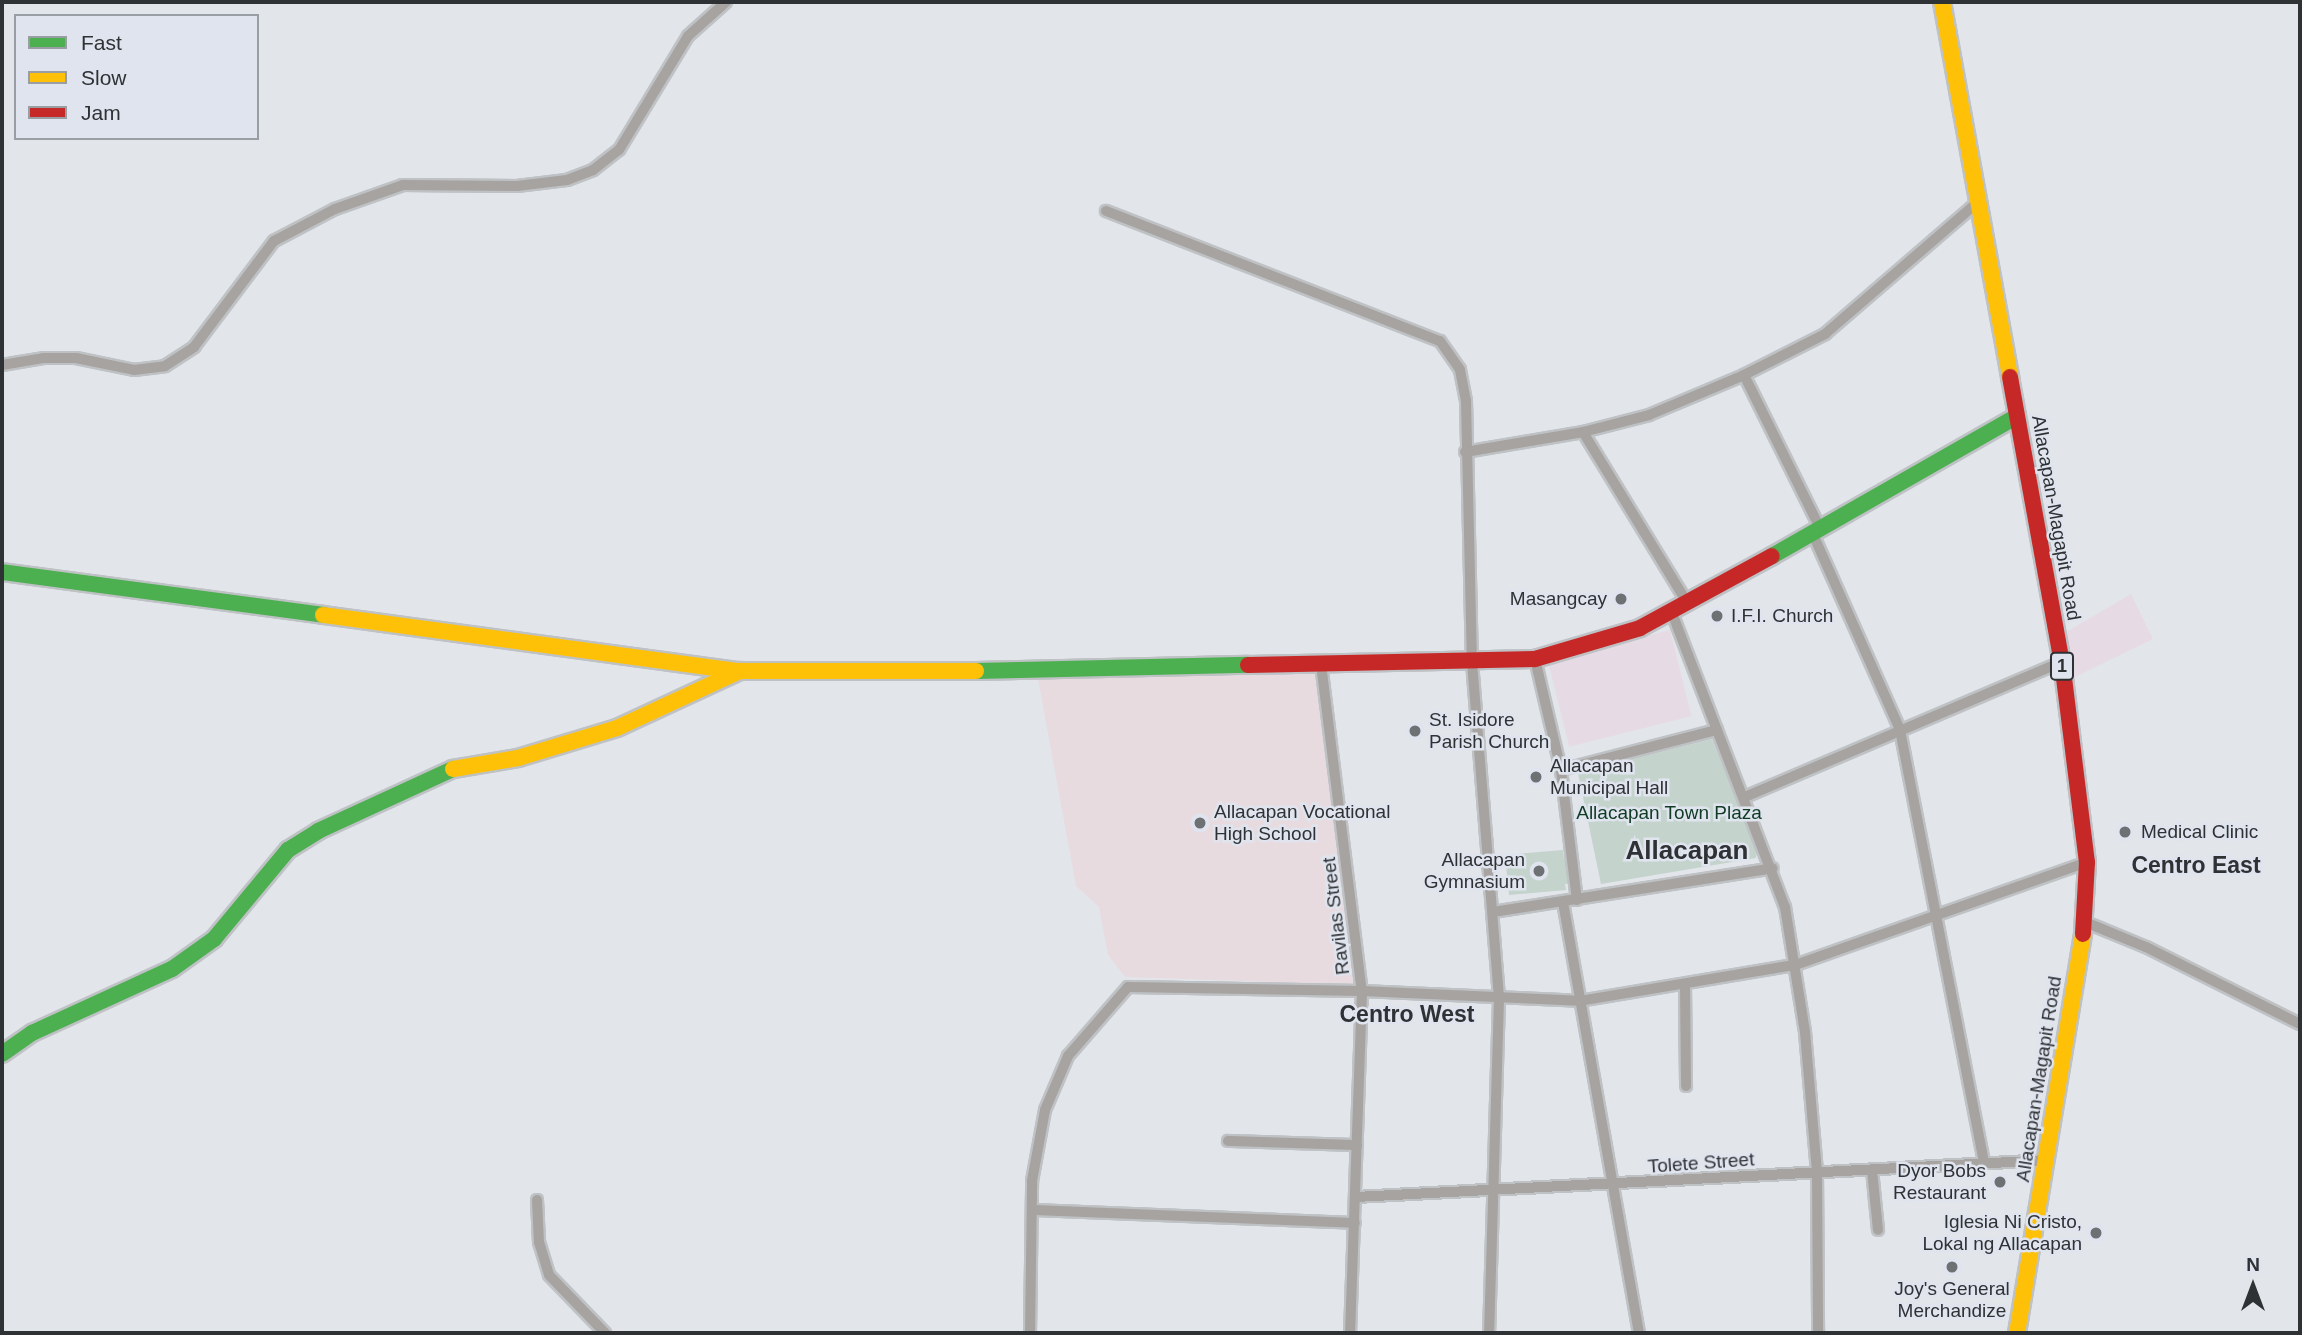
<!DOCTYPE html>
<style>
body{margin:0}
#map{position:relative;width:2302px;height:1335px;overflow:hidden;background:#e2e5ea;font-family:Arial,sans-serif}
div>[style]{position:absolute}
.commercial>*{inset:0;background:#e6dbe4;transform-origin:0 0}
.education>*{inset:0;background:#e8dbe0}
.green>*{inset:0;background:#c4d3cc}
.roads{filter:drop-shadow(2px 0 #bfc2c5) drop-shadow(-2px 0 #bfc2c5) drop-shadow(0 2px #bfc2c5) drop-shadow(0 -2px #bfc2c5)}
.street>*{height:10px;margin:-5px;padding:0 5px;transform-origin:5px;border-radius:5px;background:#a7a3a0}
.fast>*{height:16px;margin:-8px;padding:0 8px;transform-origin:8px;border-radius:8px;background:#4caf50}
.slow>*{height:16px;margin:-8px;padding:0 8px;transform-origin:8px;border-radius:8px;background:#ffc107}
.jam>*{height:16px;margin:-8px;padding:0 8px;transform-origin:8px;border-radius:8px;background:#c62828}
.dots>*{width:19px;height:19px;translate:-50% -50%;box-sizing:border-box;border:4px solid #dfe4ee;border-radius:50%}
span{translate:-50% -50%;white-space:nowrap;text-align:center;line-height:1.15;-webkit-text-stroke:5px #dfe4ee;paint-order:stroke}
.shield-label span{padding:2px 5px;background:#dfe4ee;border:2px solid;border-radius:5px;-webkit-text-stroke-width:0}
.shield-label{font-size:18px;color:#2f3235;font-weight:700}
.street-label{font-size:19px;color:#2f3235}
.poi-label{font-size:19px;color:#2f3235}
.right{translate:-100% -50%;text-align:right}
.left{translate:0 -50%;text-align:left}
.park-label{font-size:19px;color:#0f3b23}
.quarter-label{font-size:23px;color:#2f3235;font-weight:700}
.district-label{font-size:26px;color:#2f3235;font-weight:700}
.frame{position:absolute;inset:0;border:4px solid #2f3235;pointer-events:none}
.legend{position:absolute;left:14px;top:14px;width:245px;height:126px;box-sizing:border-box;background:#dfe4ee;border:2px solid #999da4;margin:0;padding:9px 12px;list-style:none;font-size:21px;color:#2f3235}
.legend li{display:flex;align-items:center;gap:14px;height:35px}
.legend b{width:35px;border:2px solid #999da4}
.north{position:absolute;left:2218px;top:1251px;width:70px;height:70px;-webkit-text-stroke:5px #dfe4ee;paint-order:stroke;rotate:0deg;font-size:19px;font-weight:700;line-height:28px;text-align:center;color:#2f3235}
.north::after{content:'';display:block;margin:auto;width:24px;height:32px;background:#2f3235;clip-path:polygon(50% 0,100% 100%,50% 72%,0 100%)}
</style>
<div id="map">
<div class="commercial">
<i style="clip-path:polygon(2131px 594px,2153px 639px,2073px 678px,2061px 635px)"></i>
<i style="left:1670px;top:630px;width:89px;height:126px;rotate:76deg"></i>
</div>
<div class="education">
<i style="clip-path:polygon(1314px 670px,1356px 985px,1125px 977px,1108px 955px,1099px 907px,1076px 886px,1038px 679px)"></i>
</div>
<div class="green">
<i style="clip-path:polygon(1712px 739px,1757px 850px,1756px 858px,1601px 884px,1578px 773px)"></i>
<i style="clip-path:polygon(1563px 850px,1564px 859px,1570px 858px,1573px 883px,1565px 884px,1566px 890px,1509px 895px,1505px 855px)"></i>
</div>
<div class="roads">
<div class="street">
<i style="left:1106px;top:211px;width:358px;rotate:21.3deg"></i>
<i style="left:1440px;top:341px;width:35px;rotate:55deg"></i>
<i style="left:1460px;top:370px;width:32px;rotate:79deg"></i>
<i style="left:1466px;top:401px;width:261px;rotate:88.7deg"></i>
<i style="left:1472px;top:662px;width:338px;rotate:85.4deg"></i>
<i style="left:1499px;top:999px;width:334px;rotate:91.7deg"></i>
<i style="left:2px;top:365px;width:43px;rotate:-9.5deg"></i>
<i style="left:44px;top:358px;width:32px"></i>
<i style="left:76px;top:358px;width:59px;rotate:11.7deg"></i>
<i style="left:134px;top:370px;width:31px;rotate:-7deg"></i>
<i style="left:165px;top:366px;width:35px;rotate:-33deg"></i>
<i style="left:194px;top:347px;width:133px;rotate:-53deg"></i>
<i style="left:274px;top:241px;width:69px;rotate:-27.7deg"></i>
<i style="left:335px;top:209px;width:72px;rotate:-19.4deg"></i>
<i style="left:403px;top:185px;width:114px;rotate:0.5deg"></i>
<i style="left:517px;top:186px;width:50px;rotate:-6.8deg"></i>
<i style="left:567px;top:180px;width:28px;rotate:-21deg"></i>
<i style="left:593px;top:170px;width:33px;rotate:-38deg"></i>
<i style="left:619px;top:150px;width:133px;rotate:-58.8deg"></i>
<i style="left:688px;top:36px;width:51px;rotate:-41.8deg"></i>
<i style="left:1744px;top:375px;width:171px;rotate:63.6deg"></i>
<i style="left:1583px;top:432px;width:202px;rotate:58.6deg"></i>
<i style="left:1465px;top:452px;width:120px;rotate:-9.6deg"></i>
<i style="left:1583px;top:432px;width:68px;rotate:-14.4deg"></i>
<i style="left:1649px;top:415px;width:103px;rotate:-22.8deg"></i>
<i style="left:1744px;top:375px;width:91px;rotate:-26.8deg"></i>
<i style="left:1825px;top:334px;width:201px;rotate:-40.8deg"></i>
<i style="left:1812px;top:532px;width:217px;rotate:66deg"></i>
<i style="left:1900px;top:730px;width:441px;rotate:79deg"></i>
<i style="left:1672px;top:613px;width:315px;rotate:69deg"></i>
<i style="left:1785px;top:907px;width:127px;rotate:80.9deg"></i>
<i style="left:1805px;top:1032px;width:142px;rotate:85.1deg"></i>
<i style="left:1817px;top:1173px;width:160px;rotate:89.6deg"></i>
<i style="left:1535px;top:659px;width:114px;rotate:76.8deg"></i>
<i style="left:1561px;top:770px;width:131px;rotate:83deg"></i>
<i style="left:1321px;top:664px;width:330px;rotate:82.9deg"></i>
<i style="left:1362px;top:991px;width:342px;rotate:92deg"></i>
<i style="left:1561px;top:770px;width:161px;rotate:-14.4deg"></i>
<i style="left:1745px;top:797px;width:345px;rotate:-23.1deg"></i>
<i style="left:1563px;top:902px;width:438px;rotate:80deg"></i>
<i style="left:1493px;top:912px;width:283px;rotate:-8.9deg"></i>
<i style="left:2085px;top:922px;width:66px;rotate:22.3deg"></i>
<i style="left:2146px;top:947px;width:172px;rotate:26.6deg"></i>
<i style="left:1685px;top:986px;width:100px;rotate:89.4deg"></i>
<i style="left:1228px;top:1141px;width:129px;rotate:1.8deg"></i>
<i style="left:1872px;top:1170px;width:60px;rotate:84.3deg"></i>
<i style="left:1356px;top:1197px;width:693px;rotate:-3.06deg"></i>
<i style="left:537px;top:1200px;width:42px;rotate:87.3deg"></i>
<i style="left:539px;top:1242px;width:34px;rotate:73deg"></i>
<i style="left:549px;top:1275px;width:81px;rotate:46deg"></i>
<i style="left:1033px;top:1210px;width:322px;rotate:2.3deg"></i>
<i style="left:1030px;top:1333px;width:152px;rotate:-89.2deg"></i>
<i style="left:1032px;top:1181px;width:72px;rotate:-79.6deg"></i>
<i style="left:1045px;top:1110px;width:59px;rotate:-66.9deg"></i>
<i style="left:1068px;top:1056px;width:91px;rotate:-49deg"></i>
<i style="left:1128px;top:987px;width:234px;rotate:1deg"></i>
<i style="left:1362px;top:991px;width:217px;rotate:2.6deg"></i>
<i style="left:1579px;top:1001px;width:219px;rotate:-9.5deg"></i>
<i style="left:1795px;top:965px;width:310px;rotate:-19.4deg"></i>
</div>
<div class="fast">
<i style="left:1772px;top:556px;width:281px;rotate:-29.7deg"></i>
<i style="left:2px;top:572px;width:324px;rotate:7.6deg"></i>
<i style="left:976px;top:671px;width:272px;rotate:-1.3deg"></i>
<i style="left:2px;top:1054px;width:37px;rotate:-35deg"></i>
<i style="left:32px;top:1033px;width:154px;rotate:-24.6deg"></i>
<i style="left:172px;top:969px;width:52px;rotate:-35.5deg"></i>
<i style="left:214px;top:939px;width:116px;rotate:-50.3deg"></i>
<i style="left:288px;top:850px;width:36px;rotate:-32deg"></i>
<i style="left:318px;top:831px;width:149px;rotate:-24.7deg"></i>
</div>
<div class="slow">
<i style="left:1942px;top:2px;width:381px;rotate:79.7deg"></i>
<i style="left:323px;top:615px;width:419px;rotate:7.7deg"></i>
<i style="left:453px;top:769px;width:66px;rotate:-9.6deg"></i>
<i style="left:518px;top:758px;width:103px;rotate:-16.9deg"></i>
<i style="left:617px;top:728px;width:136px;rotate:-24.9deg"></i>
<i style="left:740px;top:671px;width:236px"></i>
<i style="left:2017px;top:1333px;width:404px;rotate:-80.6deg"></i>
</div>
<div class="jam">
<i style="left:2010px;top:377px;width:290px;rotate:79.7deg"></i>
<i style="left:2062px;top:662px;width:202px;rotate:82.9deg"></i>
<i style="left:2087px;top:862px;width:72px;rotate:93.2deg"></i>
<i style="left:1248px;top:665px;width:287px;rotate:-1.2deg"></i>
<i style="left:1535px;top:659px;width:109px;rotate:-16.4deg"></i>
<i style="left:1640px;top:628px;width:150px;rotate:-28.6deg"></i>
</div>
</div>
<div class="dots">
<i style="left:1621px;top:599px;background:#6e7174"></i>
<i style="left:1717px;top:616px;background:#6e7174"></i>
<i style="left:1415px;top:731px;background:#6e7174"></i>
<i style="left:1536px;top:777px;background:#6e7174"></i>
<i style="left:1200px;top:823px;background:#6e7174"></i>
<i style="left:2125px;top:832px;background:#6e7174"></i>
<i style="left:1539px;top:871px;background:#6e7174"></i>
<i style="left:2000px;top:1182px;background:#6e7174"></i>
<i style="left:2096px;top:1233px;background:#6e7174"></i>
<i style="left:1952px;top:1267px;background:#6e7174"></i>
</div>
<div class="shield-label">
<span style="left:2062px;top:666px">1</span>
</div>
<div class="street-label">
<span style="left:2056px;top:518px;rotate:80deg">Allacapan-Magapit Road</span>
<span style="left:1336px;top:916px;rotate:-97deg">Ravilas Street</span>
<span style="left:2039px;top:1079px;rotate:-81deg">Allacapan-Magapit Road</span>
<span style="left:1701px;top:1163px;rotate:-4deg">Tolete Street</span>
</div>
<div class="poi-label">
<span class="right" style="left:1607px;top:599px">Masangcay</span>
<span class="left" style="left:1731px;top:616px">I.F.I. Church</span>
<span class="left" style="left:1429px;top:731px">St. Isidore<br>Parish Church</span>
<span class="left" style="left:1550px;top:777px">Allacapan<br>Municipal Hall</span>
<span class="left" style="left:1214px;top:823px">Allacapan Vocational<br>High School</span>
<span class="left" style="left:2141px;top:832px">Medical Clinic</span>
<span class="right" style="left:1525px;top:871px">Allacapan<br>Gymnasium</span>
<span class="right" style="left:1986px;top:1182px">Dyor Bobs<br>Restaurant</span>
<span class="right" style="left:2082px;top:1233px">Iglesia Ni Cristo,<br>Lokal ng Allacapan</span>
<span style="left:1952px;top:1300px">Joy's General<br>Merchandize</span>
</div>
<div class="park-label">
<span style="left:1669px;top:813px">Allacapan Town Plaza</span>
</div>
<div class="quarter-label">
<span style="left:2196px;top:865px">Centro East</span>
<span style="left:1407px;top:1014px">Centro West</span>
</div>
<div class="district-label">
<span style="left:1687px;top:851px">Allacapan</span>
</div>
<div class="frame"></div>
<ul class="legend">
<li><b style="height:9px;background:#4caf50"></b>Fast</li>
<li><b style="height:9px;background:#ffc107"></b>Slow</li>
<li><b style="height:9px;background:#c62828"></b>Jam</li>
</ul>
<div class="north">N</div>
</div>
